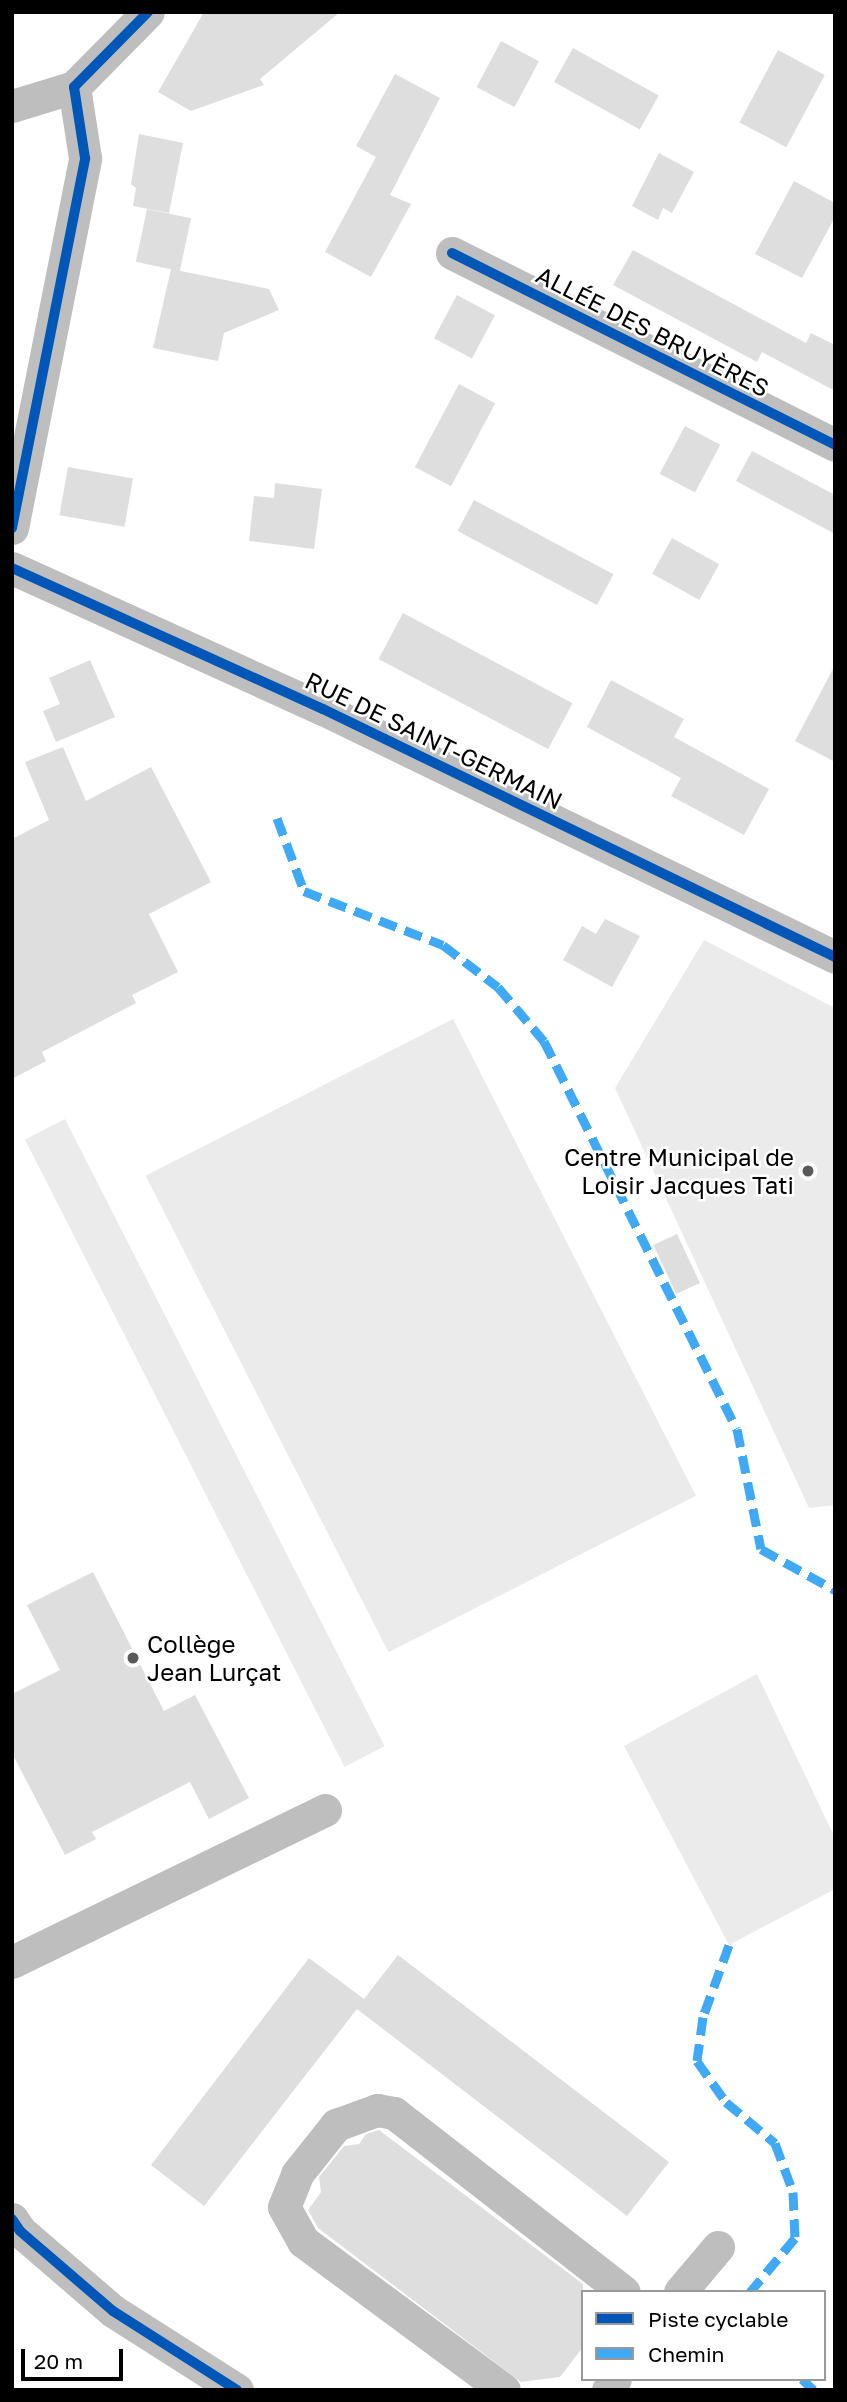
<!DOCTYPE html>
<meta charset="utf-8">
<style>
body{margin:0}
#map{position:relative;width:847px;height:2402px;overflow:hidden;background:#fff;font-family:"Golos Text",sans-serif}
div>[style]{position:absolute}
.green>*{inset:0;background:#ebebeb;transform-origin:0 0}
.building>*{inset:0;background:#dedede;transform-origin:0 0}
.minor>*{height:33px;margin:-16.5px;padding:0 16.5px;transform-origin:16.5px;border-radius:16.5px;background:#bebebe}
.quiet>*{height:9px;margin-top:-4.5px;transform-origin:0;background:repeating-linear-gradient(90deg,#3fa9f5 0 18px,transparent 0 27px)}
.cycleway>*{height:10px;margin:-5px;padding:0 5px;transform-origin:5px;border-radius:5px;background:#0057b8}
.dots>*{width:19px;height:19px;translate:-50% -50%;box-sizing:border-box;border:4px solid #fff;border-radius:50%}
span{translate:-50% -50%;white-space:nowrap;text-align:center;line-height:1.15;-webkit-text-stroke:5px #fff;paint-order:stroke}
.street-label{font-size:24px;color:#000}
.poi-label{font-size:24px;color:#000}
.right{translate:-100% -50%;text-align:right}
.left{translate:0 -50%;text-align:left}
.frame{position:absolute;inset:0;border:14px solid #000;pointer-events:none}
.legend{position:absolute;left:581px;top:2290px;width:245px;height:91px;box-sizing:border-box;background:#fff;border:2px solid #999;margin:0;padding:9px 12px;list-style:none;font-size:21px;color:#000}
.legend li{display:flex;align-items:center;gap:14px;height:35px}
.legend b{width:35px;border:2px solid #999}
.scale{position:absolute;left:21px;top:2349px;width:102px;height:32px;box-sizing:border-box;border:4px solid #000;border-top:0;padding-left:9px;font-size:21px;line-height:24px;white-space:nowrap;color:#000;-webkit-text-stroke:5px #fff;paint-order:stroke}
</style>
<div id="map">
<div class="green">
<i style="clip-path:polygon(704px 940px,835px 1008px,835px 1505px,809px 1508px,615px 1088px)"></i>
<i style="left:453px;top:1019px;width:535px;height:345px;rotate:63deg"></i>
<i style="left:65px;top:1119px;width:704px;height:45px;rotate:63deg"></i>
<i style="clip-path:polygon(757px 1674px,835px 1838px,835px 1889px,729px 1945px,624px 1746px)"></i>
</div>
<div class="building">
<i style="clip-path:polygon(204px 12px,340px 12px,260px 79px,264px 85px,191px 111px,158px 92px)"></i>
<i style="left:501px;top:41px;width:43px;height:52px;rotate:28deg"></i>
<i style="left:573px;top:48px;width:98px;height:39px;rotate:29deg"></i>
<i style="left:778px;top:50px;width:53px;height:82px;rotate:28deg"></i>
<i style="clip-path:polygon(395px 74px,440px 98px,390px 195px,411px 204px,371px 277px,325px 252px,376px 157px,356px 146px)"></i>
<i style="clip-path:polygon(139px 134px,183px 143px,169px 213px,133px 206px,136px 188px,131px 184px)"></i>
<i style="clip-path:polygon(659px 153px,694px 172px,672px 213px,663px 208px,658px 220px,632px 206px)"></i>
<i style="clip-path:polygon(794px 181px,835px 203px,835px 217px,802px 278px,755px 254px)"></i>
<i style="left:147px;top:209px;width:45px;height:54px;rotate:12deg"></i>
<i style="clip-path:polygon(633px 250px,806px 343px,811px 333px,835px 345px,835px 391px,762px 352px,757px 362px,613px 285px)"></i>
<i style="clip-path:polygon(171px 269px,269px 289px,279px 310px,224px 333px,218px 361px,153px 348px)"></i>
<i style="left:457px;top:295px;width:43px;height:49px;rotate:28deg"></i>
<i style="left:459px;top:384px;width:41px;height:94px;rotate:28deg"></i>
<i style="left:685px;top:426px;width:40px;height:54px;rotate:28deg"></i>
<i style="clip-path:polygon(752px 451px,835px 495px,835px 534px,736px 481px)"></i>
<i style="left:68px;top:467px;width:66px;height:49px;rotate:10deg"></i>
<i style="clip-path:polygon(275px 483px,322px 489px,314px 549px,249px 541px,254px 496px,274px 498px)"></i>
<i style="left:474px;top:500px;width:158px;height:35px;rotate:28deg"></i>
<i style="left:672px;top:538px;width:54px;height:41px;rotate:29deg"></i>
<i style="left:403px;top:613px;width:192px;height:52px;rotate:28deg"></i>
<i style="clip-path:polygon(90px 660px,115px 717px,56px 742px,43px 711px,60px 704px,49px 678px)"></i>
<i style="clip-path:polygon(835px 665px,835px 762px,795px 741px)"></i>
<i style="clip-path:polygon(611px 680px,684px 719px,674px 737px,769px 789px,744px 835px,671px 796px,681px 778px,587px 727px)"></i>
<i style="clip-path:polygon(63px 747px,86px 801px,151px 767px,211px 882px,149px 914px,178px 972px,132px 995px,136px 1003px,42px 1052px,46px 1061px,12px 1079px,12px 839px,49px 820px,25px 762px)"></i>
<i style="clip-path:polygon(605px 919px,640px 936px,612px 987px,563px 960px,582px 926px,596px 934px)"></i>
<i style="left:677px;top:1234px;width:54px;height:26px;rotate:65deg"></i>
<i style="clip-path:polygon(93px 1572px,164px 1711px,195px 1695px,249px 1798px,209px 1819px,190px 1782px,92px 1832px,96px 1839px,65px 1855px,12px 1753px,12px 1694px,60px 1670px,27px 1605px)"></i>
<i style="clip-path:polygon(398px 1955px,669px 2162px,627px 2216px,357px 2009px,204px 2206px,151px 2165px,309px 1958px,364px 1999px)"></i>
<i style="clip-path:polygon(379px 2130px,583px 2284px,583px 2347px,560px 2377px,521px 2382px,318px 2228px,308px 2210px,321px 2192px,319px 2177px,344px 2146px,359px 2144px,366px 2134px)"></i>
</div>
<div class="minor">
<i style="left:12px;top:106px;width:65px;rotate:-17deg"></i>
<i style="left:452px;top:253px;width:428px;rotate:26.6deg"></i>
<i style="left:12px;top:528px;width:377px;rotate:-78.8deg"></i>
<i style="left:85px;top:158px;width:72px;rotate:-98.8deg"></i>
<i style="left:74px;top:87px;width:105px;rotate:-45.4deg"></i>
<i style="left:12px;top:568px;width:341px;rotate:24.4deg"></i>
<i style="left:323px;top:709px;width:569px;rotate:25.84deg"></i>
<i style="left:12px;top:1962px;width:348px;rotate:-25.9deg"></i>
<i style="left:12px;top:2219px;width:14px;rotate:56deg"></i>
<i style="left:20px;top:2231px;width:123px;rotate:40.7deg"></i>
<i style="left:113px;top:2311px;width:147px;rotate:32.5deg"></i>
<i style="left:680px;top:2292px;width:59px;rotate:-49.8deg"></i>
<i style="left:504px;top:2390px;width:250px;rotate:-143.5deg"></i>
<i style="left:303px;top:2241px;width:39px;rotate:-119deg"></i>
<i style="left:284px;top:2207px;width:35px;rotate:-68deg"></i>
<i style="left:297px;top:2174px;width:63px;rotate:-51.5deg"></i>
<i style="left:336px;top:2125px;width:44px;rotate:-20.1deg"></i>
<i style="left:377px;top:2110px;width:17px;rotate:10deg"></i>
<i style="left:394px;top:2113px;width:291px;rotate:37.9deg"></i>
<i style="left:608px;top:2390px;width:13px;rotate:-58deg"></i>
</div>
<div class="quiet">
<i style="left:277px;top:818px;width:78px;rotate:69.7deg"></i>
<i style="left:304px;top:891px;width:149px;rotate:21.2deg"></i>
<i style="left:443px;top:945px;width:69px;rotate:37.4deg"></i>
<i style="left:498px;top:987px;width:71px;rotate:49.6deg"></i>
<i style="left:544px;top:1041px;width:433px;rotate:63.6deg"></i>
<i style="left:737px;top:1429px;width:122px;rotate:78.7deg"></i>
<i style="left:761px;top:1549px;width:85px;rotate:29deg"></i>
<i style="left:729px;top:1945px;width:77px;rotate:109.9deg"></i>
<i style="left:703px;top:2017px;width:44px;rotate:97.8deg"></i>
<i style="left:697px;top:2061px;width:50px;rotate:54.7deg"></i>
<i style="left:726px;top:2102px;width:64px;rotate:39.9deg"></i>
<i style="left:775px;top:2143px;width:52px;rotate:69.8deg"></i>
<i style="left:793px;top:2192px;width:46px;rotate:87.5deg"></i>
<i style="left:795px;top:2238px;width:70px;rotate:129.8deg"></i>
<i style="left:802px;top:2379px;width:16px;rotate:43deg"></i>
</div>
<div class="cycleway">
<i style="left:452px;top:253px;width:428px;rotate:26.6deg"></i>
<i style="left:12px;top:528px;width:377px;rotate:-78.8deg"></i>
<i style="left:85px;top:158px;width:72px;rotate:-98.8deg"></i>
<i style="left:74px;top:87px;width:105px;rotate:-45.4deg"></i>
<i style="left:12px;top:568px;width:341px;rotate:24.4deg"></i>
<i style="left:323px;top:709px;width:569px;rotate:25.84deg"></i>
<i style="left:12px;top:2219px;width:14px;rotate:56deg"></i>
<i style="left:20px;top:2231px;width:123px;rotate:40.7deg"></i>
<i style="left:113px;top:2311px;width:147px;rotate:32.5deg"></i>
</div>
<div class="dots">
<i style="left:808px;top:1171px;background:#595959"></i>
<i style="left:133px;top:1658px;background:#595959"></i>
</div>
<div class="street-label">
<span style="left:653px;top:331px;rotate:27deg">ALLÉE DES BRUYÈRES</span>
<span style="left:434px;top:740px;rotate:26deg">RUE DE SAINT-GERMAIN</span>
</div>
<div class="poi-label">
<span class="right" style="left:794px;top:1171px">Centre Municipal de<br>Loisir Jacques Tati</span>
<span class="left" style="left:147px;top:1658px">Collège<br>Jean Lurçat</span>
</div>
<div class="frame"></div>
<ul class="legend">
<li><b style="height:9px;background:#0057b8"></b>Piste cyclable</li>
<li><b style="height:9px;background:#3fa9f5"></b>Chemin</li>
</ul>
<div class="scale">20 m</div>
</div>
